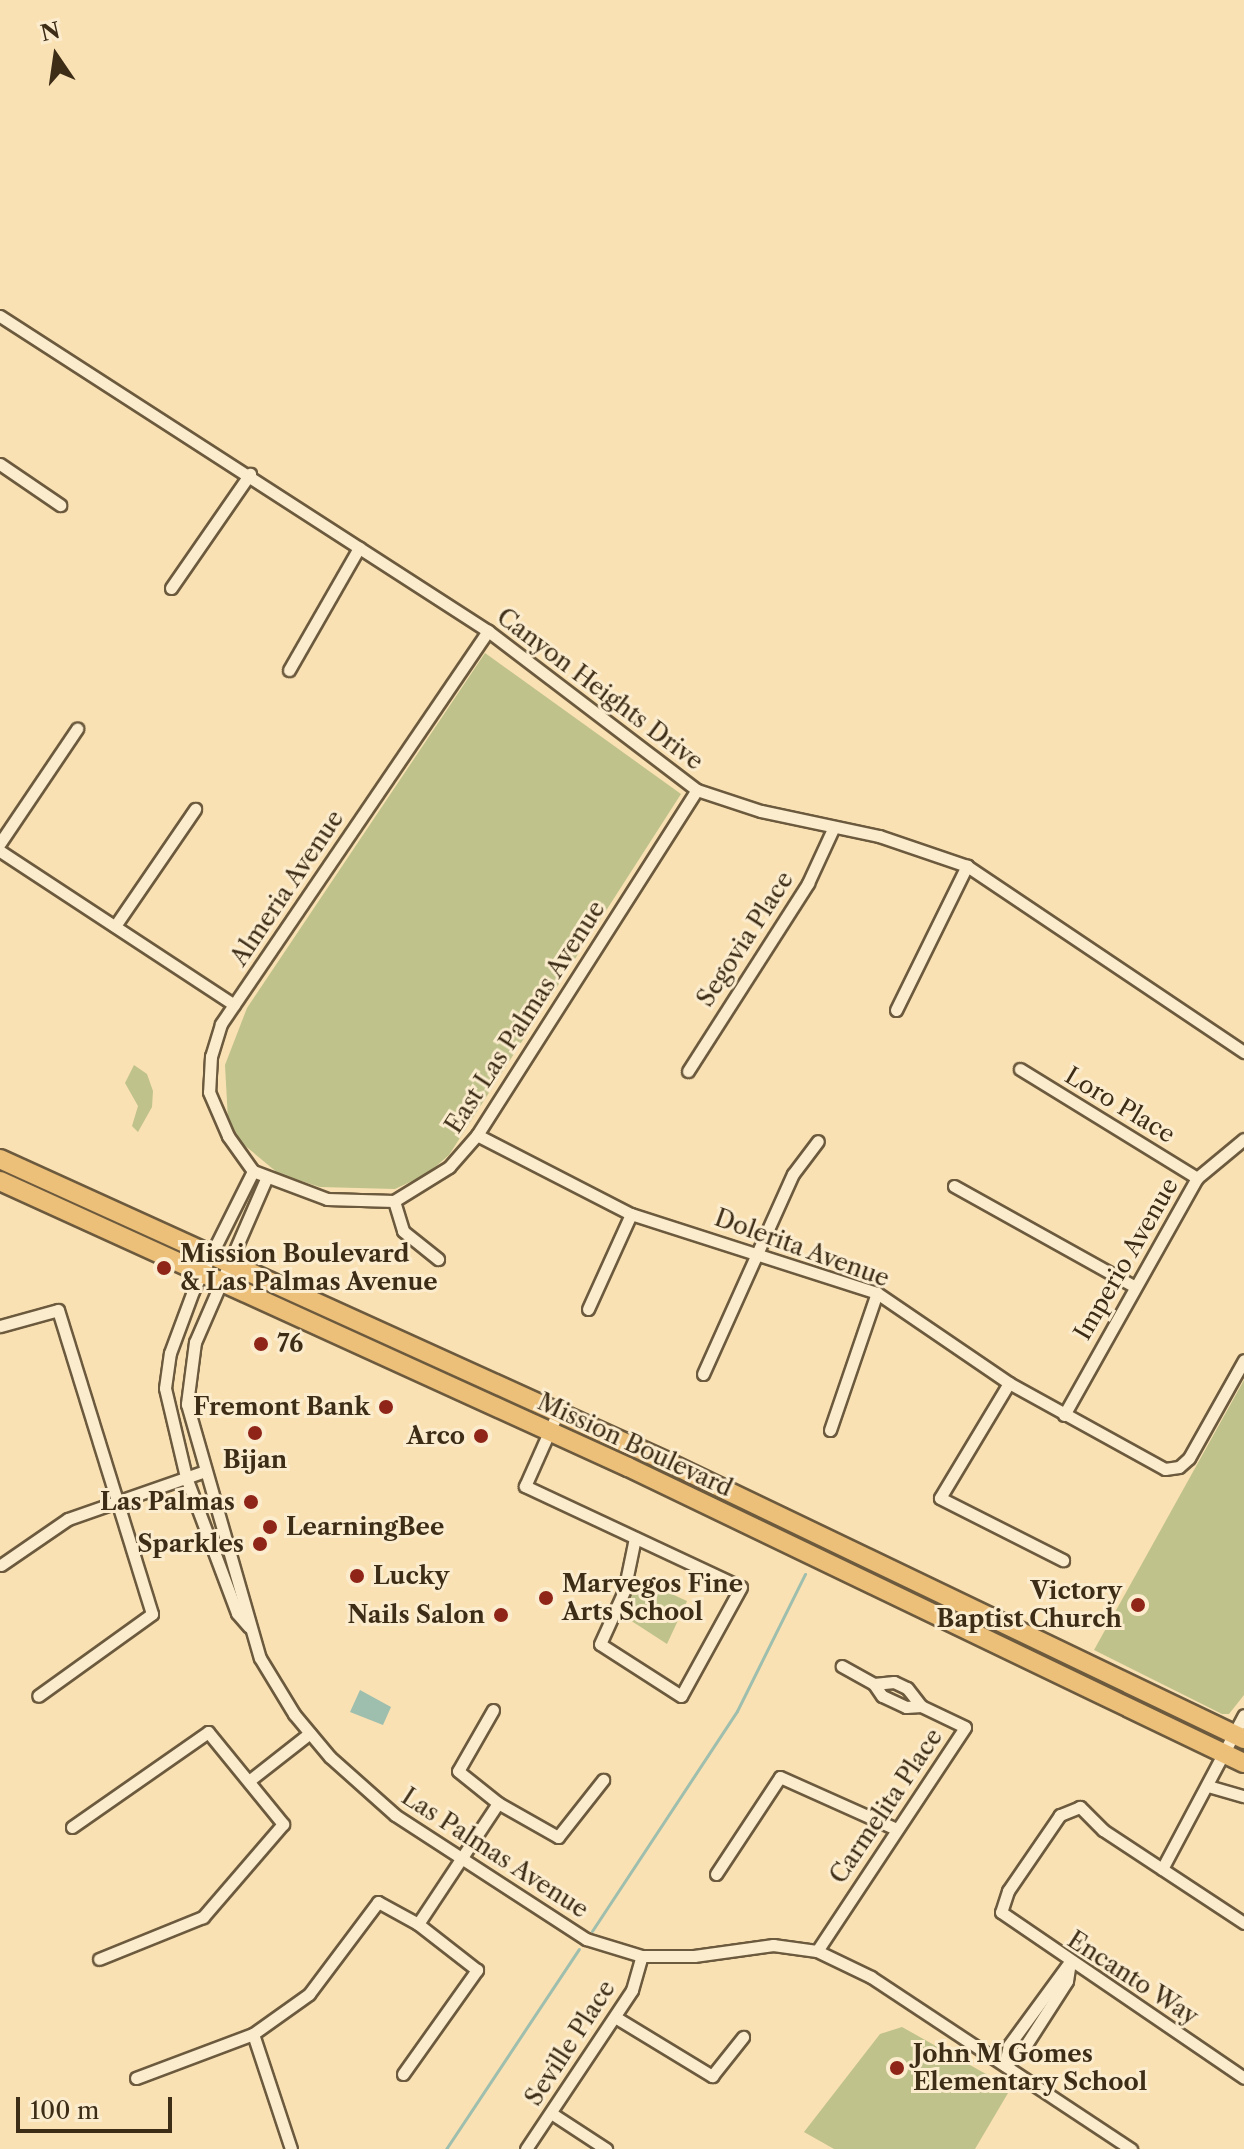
<!DOCTYPE html>
<style>
body{margin:0}
#map{position:relative;width:1244px;height:2149px;overflow:hidden;background:#fae1b3;font-family:"Libre Caslon Text",serif}
div>[style]{position:absolute}
.green>*{inset:0;background:#bfc28b}
.water>*{inset:0;background:#9ebeae}
.stream>*{height:3px;margin:-1.5px;padding:0 1.5px;transform-origin:1.5px;border-radius:1.5px;background:#9ebeae}
.roads{filter:drop-shadow(2px 0 #6c5a3e) drop-shadow(-2px 0 #6c5a3e) drop-shadow(0 2px #6c5a3e) drop-shadow(0 -2px #6c5a3e)}
.minor>*{height:11px;margin:-5.5px;padding:0 5.5px;transform-origin:5.5px;border-radius:5.5px;background:#fcecce}
.primary>*{height:18px;margin:-9px;padding:0 9px;transform-origin:9px;border-radius:9px;background:#edc07a}
.dots>*{width:22px;height:22px;translate:-50% -50%;box-sizing:border-box;border:4px solid #fcecce;border-radius:50%}
span{translate:-50% -50%;white-space:nowrap;text-align:center;line-height:1.15;-webkit-text-stroke:6px #fcecce;paint-order:stroke}
.street-label{font-size:24px;color:#3d2d17}
.poi-label{font-size:24px;color:#3d2d17;font-weight:700}
.left{translate:0 -50%;text-align:left}
.right{translate:-100% -50%;text-align:right}
.north{position:absolute;left:16px;top:16px;width:80px;height:80px;-webkit-text-stroke:6px #fcecce;paint-order:stroke;rotate:347deg;font-size:22px;font-weight:700;line-height:32px;text-align:center;color:#3d2d17}
.north::after{content:'';display:block;margin:auto;width:28px;height:36px;background:#3d2d17;clip-path:polygon(50% 0,100% 100%,50% 72%,0 100%)}
.scale{position:absolute;left:16px;top:2097px;width:156px;height:36px;box-sizing:border-box;border:4px solid #3d2d17;border-top:0;padding-left:10px;font-size:24px;line-height:28px;white-space:nowrap;color:#3d2d17;-webkit-text-stroke:6px #fcecce;paint-order:stroke}
</style>
<div id="map">
<div class="green">
<i style="clip-path:polygon(485px 653px,681px 794px,449px 1155px,427px 1174px,395px 1189px,320px 1187px,279px 1174px,243px 1144px,228px 1120px,225px 1065px,247px 1008px)"></i>
<i style="clip-path:polygon(134px 1065px,147px 1074px,153px 1091px,152px 1107px,138px 1132px,132px 1126px,138px 1106px,125px 1083px)"></i>
<i style="clip-path:polygon(1244px 1380px,1244px 1695px,1229px 1714px,1222px 1714px,1094px 1650px)"></i>
<i style="clip-path:polygon(628px 1574px,687px 1601px,667px 1644px,616px 1611px)"></i>
<i style="clip-path:polygon(902px 2027px,1011px 2088px,975px 2149px,834px 2149px,804px 2132px,880px 2034px)"></i>
</div>
<div class="water">
<i style="clip-path:polygon(360px 1690px,391px 1707px,383px 1725px,350px 1712px)"></i>
</div>
<div class="stream">
<i style="left:592px;top:1931px;width:263px;rotate:-56.6deg"></i>
<i style="left:737px;top:1711px;width:153px;rotate:-63.6deg"></i>
<i style="left:446px;top:2149px;width:240px;rotate:-56.4deg"></i>
</div>
<div class="roads">
<div class="minor">
<i style="left:0;top:316px;width:581px;rotate:32.84deg"></i>
<i style="left:488px;top:631px;width:263px;rotate:37.3deg"></i>
<i style="left:697px;top:790px;width:67px;rotate:18.2deg"></i>
<i style="left:761px;top:811px;width:121px;rotate:12deg"></i>
<i style="left:879px;top:836px;width:93px;rotate:18.8deg"></i>
<i style="left:967px;top:866px;width:334px;rotate:33.9deg"></i>
<i style="left:0;top:464px;width:73px;rotate:34.3deg"></i>
<i style="left:171px;top:588px;width:139px;rotate:-55.3deg"></i>
<i style="left:488px;top:631px;width:475px;rotate:124.2deg"></i>
<i style="left:221px;top:1024px;width:34px;rotate:107deg"></i>
<i style="left:211px;top:1056px;width:36px;rotate:93deg"></i>
<i style="left:209px;top:1092px;width:48px;rotate:66.6deg"></i>
<i style="left:228px;top:1136px;width:43px;rotate:54.5deg"></i>
<i style="left:253px;top:1171px;width:79px;rotate:20.7deg"></i>
<i style="left:327px;top:1199px;width:67px;rotate:1.7deg"></i>
<i style="left:394px;top:1201px;width:65px;rotate:-31.7deg"></i>
<i style="left:449px;top:1167px;width:43px;rotate:-48.8deg"></i>
<i style="left:477px;top:1135px;width:409px;rotate:-57.5deg"></i>
<i style="left:289px;top:670px;width:141px;rotate:-60.2deg"></i>
<i style="left:0;top:843px;width:138px;rotate:-56deg"></i>
<i style="left:0;top:851px;width:280px;rotate:33.3deg"></i>
<i style="left:115px;top:926px;width:142px;rotate:-55.6deg"></i>
<i style="left:896px;top:1010px;width:161px;rotate:-63.8deg"></i>
<i style="left:1020px;top:1069px;width:208px;rotate:31.6deg"></i>
<i style="left:688px;top:1071px;width:223px;rotate:-57.4deg"></i>
<i style="left:808px;top:883px;width:60px;rotate:-65.2deg"></i>
<i style="left:477px;top:1135px;width:173px;rotate:27.2deg"></i>
<i style="left:631px;top:1214px;width:258px;rotate:17.8deg"></i>
<i style="left:877px;top:1293px;width:160px;rotate:34.3deg"></i>
<i style="left:1009px;top:1383px;width:178px;rotate:28.9deg"></i>
<i style="left:1165px;top:1469px;width:14px;rotate:-8deg"></i>
<i style="left:1179px;top:1467px;width:13px;rotate:-42deg"></i>
<i style="left:1189px;top:1458px;width:112px;rotate:-60.7deg"></i>
<i style="left:266px;top:1179px;width:178px;rotate:113.5deg"></i>
<i style="left:195px;top:1342px;width:63px;rotate:97.4deg"></i>
<i style="left:187px;top:1404px;width:264px;rotate:74deg"></i>
<i style="left:260px;top:1658px;width:66px;rotate:58.7deg"></i>
<i style="left:294px;top:1714px;width:56px;rotate:50.1deg"></i>
<i style="left:330px;top:1757px;width:87px;rotate:41.7deg"></i>
<i style="left:395px;top:1815px;width:228px;rotate:33deg"></i>
<i style="left:586px;top:1939px;width:59px;rotate:16.9deg"></i>
<i style="left:642px;top:1956px;width:52px"></i>
<i style="left:694px;top:1956px;width:80px;rotate:-7.9deg"></i>
<i style="left:773px;top:1945px;width:44px;rotate:7.8deg"></i>
<i style="left:817px;top:1951px;width:60px;rotate:25.7deg"></i>
<i style="left:871px;top:1977px;width:312px;rotate:33.5deg"></i>
<i style="left:954px;top:1186px;width:206px;rotate:29.1deg"></i>
<i style="left:394px;top:1201px;width:31px;rotate:73deg"></i>
<i style="left:403px;top:1231px;width:45px;rotate:38.7deg"></i>
<i style="left:588px;top:1309px;width:104px;rotate:-65.6deg"></i>
<i style="left:0;top:1326px;width:60px;rotate:-15.4deg"></i>
<i style="left:58px;top:1310px;width:318px;rotate:72.8deg"></i>
<i style="left:152px;top:1614px;width:140px;rotate:144.3deg"></i>
<i style="left:703px;top:1374px;width:219px;rotate:-65.8deg"></i>
<i style="left:793px;top:1174px;width:41px;rotate:-52.9deg"></i>
<i style="left:1009px;top:1383px;width:134px;rotate:121deg"></i>
<i style="left:940px;top:1498px;width:138px;rotate:26.8deg"></i>
<i style="left:558px;top:1412px;width:81px;rotate:114deg"></i>
<i style="left:525px;top:1486px;width:238px;rotate:25.1deg"></i>
<i style="left:741px;top:1587px;width:124px;rotate:118.8deg"></i>
<i style="left:681px;top:1696px;width:96px;rotate:-147.3deg"></i>
<i style="left:600px;top:1644px;width:58px;rotate:-65.6deg"></i>
<i style="left:624px;top:1591px;width:54px;rotate:-78.3deg"></i>
<i style="left:1064px;top:1415px;width:272px;rotate:-60.7deg"></i>
<i style="left:1197px;top:1178px;width:61px;rotate:-39.7deg"></i>
<i style="left:830px;top:1430px;width:145px;rotate:-71.1deg"></i>
<i style="left:1px;top:1565px;width:81px;rotate:-34.5deg"></i>
<i style="left:68px;top:1519px;width:145px;rotate:-19.3deg"></i>
<i style="left:249px;top:1627px;width:18px;rotate:-131deg"></i>
<i style="left:237px;top:1613px;width:145px;rotate:-110.6deg"></i>
<i style="left:186px;top:1477px;width:91px;rotate:-103.3deg"></i>
<i style="left:165px;top:1388px;width:35px;rotate:-82deg"></i>
<i style="left:170px;top:1353px;width:66px;rotate:-69.6deg"></i>
<i style="left:193px;top:1291px;width:134px;rotate:-63.4deg"></i>
<i style="left:874px;top:1684px;width:20px;rotate:-6deg"></i>
<i style="left:894px;top:1682px;width:14px;rotate:25deg"></i>
<i style="left:907px;top:1688px;width:23px;rotate:52deg"></i>
<i style="left:493px;top:1710px;width:70px;rotate:119.8deg"></i>
<i style="left:458px;top:1771px;width:51px;rotate:38.7deg"></i>
<i style="left:498px;top:1803px;width:69px;rotate:29.5deg"></i>
<i style="left:558px;top:1837px;width:73px;rotate:-51.7deg"></i>
<i style="left:250px;top:1780px;width:76px;rotate:-38.1deg"></i>
<i style="left:1208px;top:1786px;width:37px;rotate:16deg"></i>
<i style="left:72px;top:1827px;width:166px;rotate:-34.9deg"></i>
<i style="left:208px;top:1732px;width:119px;rotate:50.8deg"></i>
<i style="left:283px;top:1824px;width:123px;rotate:130.7deg"></i>
<i style="left:203px;top:1917px;width:112px;rotate:158deg"></i>
<i style="left:1162px;top:1869px;width:174px;rotate:-62deg"></i>
<i style="left:716px;top:1874px;width:116px;rotate:-56.6deg"></i>
<i style="left:780px;top:1777px;width:127px;rotate:24.1deg"></i>
<i style="left:1244px;top:1923px;width:169px;rotate:-146.6deg"></i>
<i style="left:1103px;top:1830px;width:33px;rotate:-135deg"></i>
<i style="left:1080px;top:1807px;width:22px;rotate:158deg"></i>
<i style="left:1060px;top:1815px;width:92px;rotate:124.4deg"></i>
<i style="left:1008px;top:1891px;width:22px;rotate:108deg"></i>
<i style="left:1001px;top:1912px;width:294px;rotate:34.3deg"></i>
<i style="left:817px;top:1951px;width:268px;rotate:-56.5deg"></i>
<i style="left:965px;top:1727px;width:49px;rotate:-154.5deg"></i>
<i style="left:921px;top:1706px;width:15px;rotate:176deg"></i>
<i style="left:906px;top:1707px;width:26px;rotate:-155deg"></i>
<i style="left:882px;top:1696px;width:14px;rotate:-124deg"></i>
<i style="left:874px;top:1684px;width:37px;rotate:-151deg"></i>
<i style="left:615px;top:2017px;width:114px;rotate:31.3deg"></i>
<i style="left:712px;top:2076px;width:50px;rotate:-51.5deg"></i>
<i style="left:253px;top:2034px;width:121px;rotate:71.7deg"></i>
<i style="left:1005px;top:2065px;width:22px;rotate:-39deg"></i>
<i style="left:1022px;top:2051px;width:83px;rotate:-57.3deg"></i>
<i style="left:1067px;top:1981px;width:18px;rotate:-81deg"></i>
<i style="left:1005px;top:2065px;width:20px;rotate:-79deg"></i>
<i style="left:1009px;top:2045px;width:102px;rotate:-53.8deg"></i>
<i style="left:403px;top:2074px;width:128px;rotate:-54.6deg"></i>
<i style="left:477px;top:1970px;width:75px;rotate:-142.1deg"></i>
<i style="left:136px;top:2078px;width:125px;rotate:-20.6deg"></i>
<i style="left:253px;top:2034px;width:69px;rotate:-35.5deg"></i>
<i style="left:309px;top:1994px;width:115px;rotate:-53.1deg"></i>
<i style="left:378px;top:1902px;width:46px;rotate:28.8deg"></i>
<i style="left:418px;top:1924px;width:145px;rotate:-56.5deg"></i>
<i style="left:551px;top:2113px;width:66px;rotate:33.2deg"></i>
<i style="left:526px;top:2149px;width:191px;rotate:-56.3deg"></i>
<i style="left:632px;top:1990px;width:35px;rotate:-74deg"></i>
</div>
<div class="primary">
<i style="left:0;top:1159px;width:730px;rotate:24.42deg"></i>
<i style="left:665px;top:1461px;width:642px;rotate:25.65deg"></i>
<i style="left:0;top:1181px;width:690px;rotate:24.49deg"></i>
<i style="left:628px;top:1467px;width:683px;rotate:25.67deg"></i>
</div>
</div>
<div class="dots">
<i style="left:164px;top:1268px;background:#8f2418"></i>
<i style="left:261px;top:1344px;background:#8f2418"></i>
<i style="left:386px;top:1407px;background:#8f2418"></i>
<i style="left:255px;top:1433px;background:#8f2418"></i>
<i style="left:481px;top:1436px;background:#8f2418"></i>
<i style="left:251px;top:1502px;background:#8f2418"></i>
<i style="left:270px;top:1527px;background:#8f2418"></i>
<i style="left:260px;top:1544px;background:#8f2418"></i>
<i style="left:357px;top:1576px;background:#8f2418"></i>
<i style="left:546px;top:1598px;background:#8f2418"></i>
<i style="left:1138px;top:1605px;background:#8f2418"></i>
<i style="left:501px;top:1615px;background:#8f2418"></i>
<i style="left:897px;top:2068px;background:#8f2418"></i>
</div>
<div class="street-label">
<span style="left:600px;top:689px;rotate:37deg">Canyon Heights Drive</span>
<span style="left:287px;top:888px;rotate:-56deg">Almeria Avenue</span>
<span style="left:745px;top:939px;rotate:-57deg">Segovia Place</span>
<span style="left:525px;top:1017px;rotate:-57deg">East Las Palmas Avenue</span>
<span style="left:1120px;top:1105px;rotate:31deg">Loro Place</span>
<span style="left:802px;top:1248px;rotate:20deg">Dolerita Avenue</span>
<span style="left:1126px;top:1259px;rotate:-60deg">Imperio Avenue</span>
<span style="left:635px;top:1445px;rotate:25deg">Mission Boulevard</span>
<span style="left:886px;top:1806px;rotate:-56deg">Carmelita Place</span>
<span style="left:495px;top:1853px;rotate:33deg">Las Palmas Avenue</span>
<span style="left:1133px;top:1978px;rotate:33deg">Encanto Way</span>
<span style="left:570px;top:2043px;rotate:-57deg">Seville Place</span>
</div>
<div class="poi-label">
<span class="left" style="left:180px;top:1268px">Mission Boulevard<br>&amp; Las Palmas Avenue</span>
<span class="left" style="left:277px;top:1344px">76</span>
<span class="right" style="left:370px;top:1407px">Fremont Bank</span>
<span class="right" style="left:465px;top:1436px">Arco</span>
<span style="left:255px;top:1460px">Bijan</span>
<span class="right" style="left:235px;top:1502px">Las Palmas</span>
<span class="left" style="left:286px;top:1527px">LearningBee</span>
<span class="right" style="left:244px;top:1544px">Sparkles</span>
<span class="left" style="left:373px;top:1576px">Lucky</span>
<span class="left" style="left:562px;top:1598px">Marvegos Fine<br>Arts School</span>
<span class="right" style="left:1122px;top:1605px">Victory<br>Baptist Church</span>
<span class="right" style="left:485px;top:1615px">Nails Salon</span>
<span class="left" style="left:913px;top:2068px">John M Gomes<br>Elementary School</span>
</div>
<div class="north">N</div>
<div class="scale">100 m</div>
</div>
